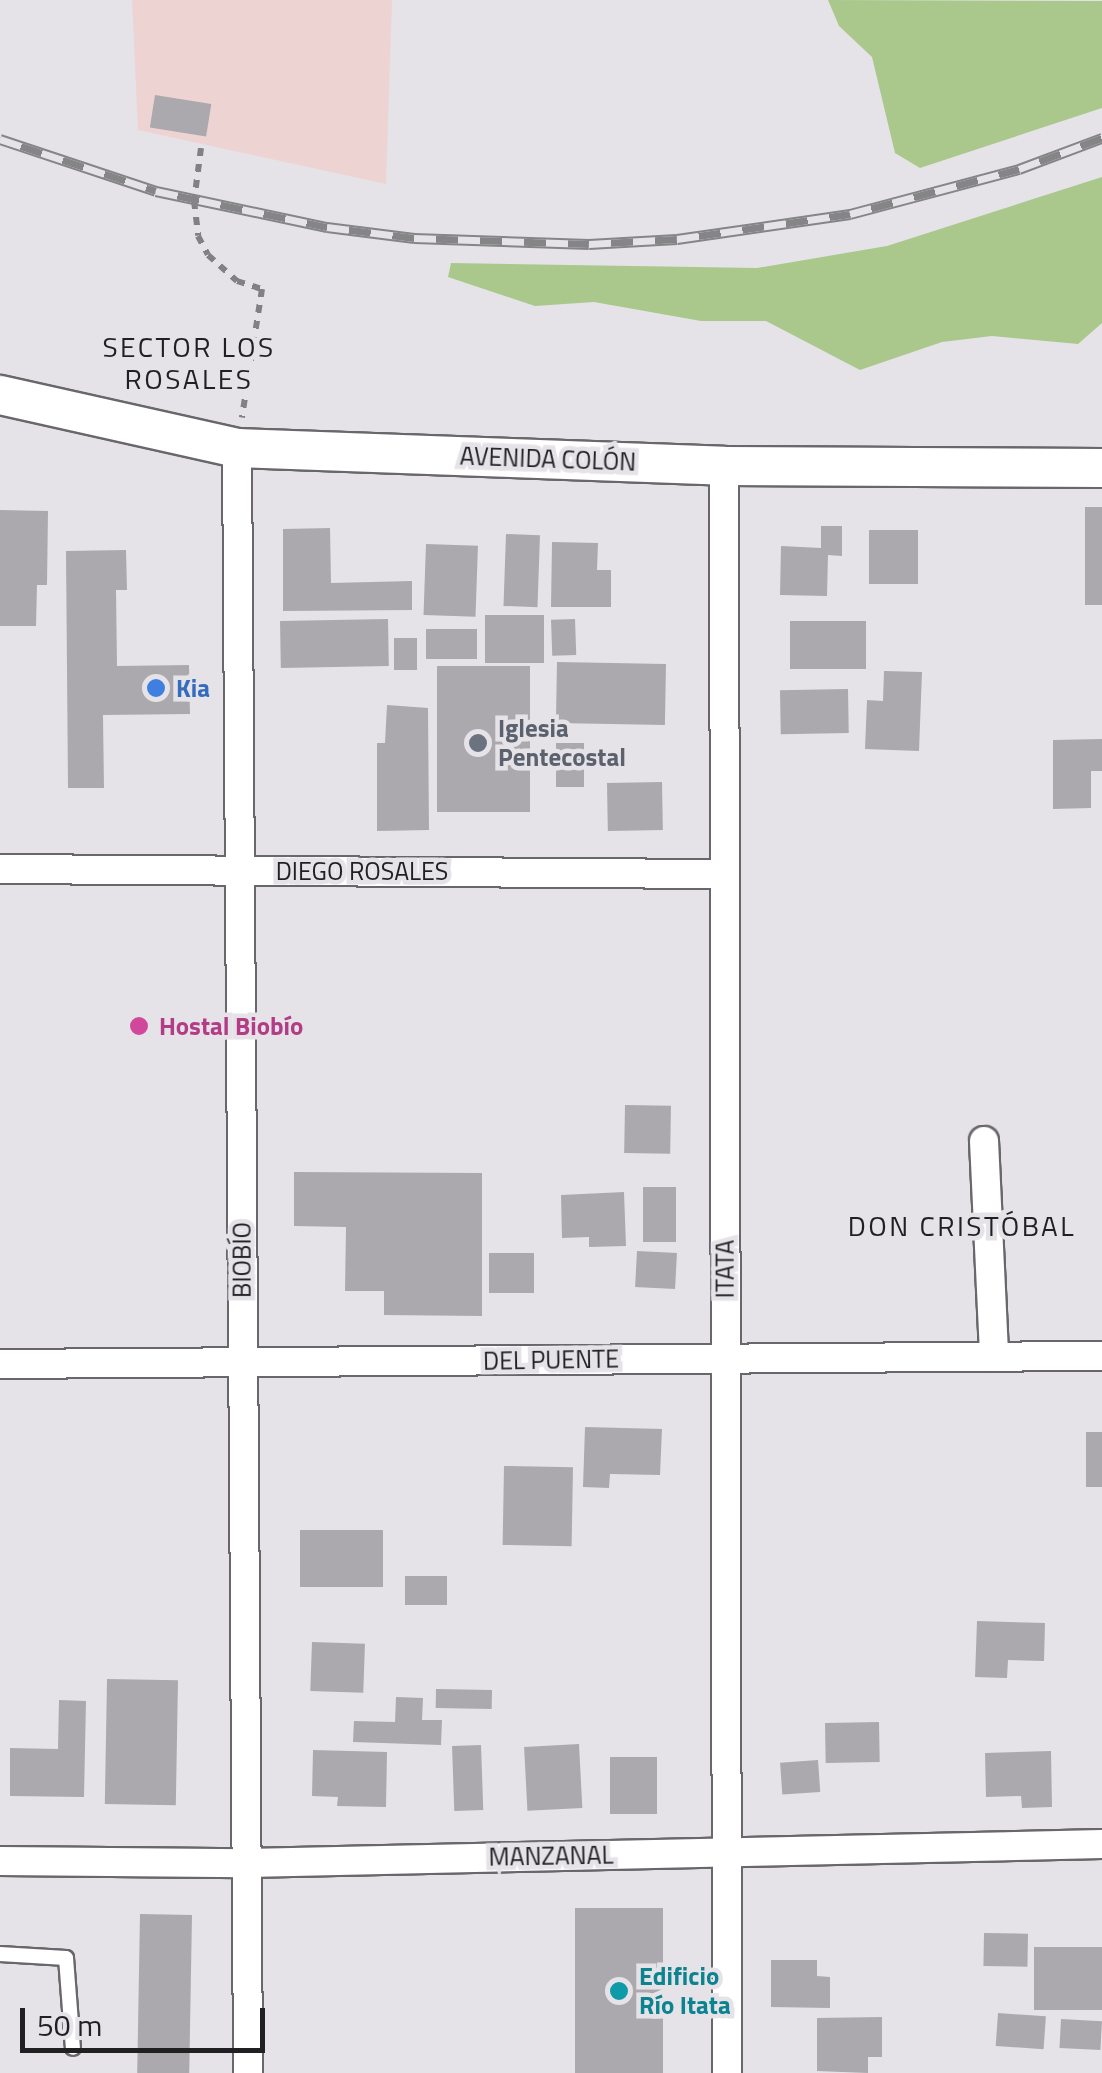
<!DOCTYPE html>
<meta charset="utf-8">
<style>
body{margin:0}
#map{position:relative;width:1102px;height:2073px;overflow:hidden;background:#e5e3e8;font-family:"Titillium Web",sans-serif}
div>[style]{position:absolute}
.industrial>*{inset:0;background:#eed3d3}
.green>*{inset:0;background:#aac88c}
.building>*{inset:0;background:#aba9ae;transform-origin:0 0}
.path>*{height:6px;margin-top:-3px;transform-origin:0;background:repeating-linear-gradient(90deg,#818083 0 8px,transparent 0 16px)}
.roads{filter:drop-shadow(2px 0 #69676b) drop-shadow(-2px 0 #69676b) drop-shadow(0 2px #69676b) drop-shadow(0 -2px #69676b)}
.service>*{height:14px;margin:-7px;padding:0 7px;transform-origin:7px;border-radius:7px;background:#fff}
.minor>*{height:28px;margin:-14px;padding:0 14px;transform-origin:14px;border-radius:14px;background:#fff}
.secondary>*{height:38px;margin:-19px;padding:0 19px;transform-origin:19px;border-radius:19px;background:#fff}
.rail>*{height:11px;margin-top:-5.5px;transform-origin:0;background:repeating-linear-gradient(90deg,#e5e3e8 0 22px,#858487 0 44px);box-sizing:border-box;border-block:2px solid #858487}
.dots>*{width:28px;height:28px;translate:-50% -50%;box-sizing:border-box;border:5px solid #e5e3e8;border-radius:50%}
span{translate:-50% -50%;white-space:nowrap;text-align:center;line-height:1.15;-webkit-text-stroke:9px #e5e3e8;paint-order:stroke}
.street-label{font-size:25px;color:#201f21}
.shop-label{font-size:25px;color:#366cbe;font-weight:700}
.left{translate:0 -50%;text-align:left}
.worship-label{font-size:25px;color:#5b616d;font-weight:700}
.hotel-label{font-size:25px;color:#b23c85;font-weight:700}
.culture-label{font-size:25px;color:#0d838f;font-weight:700}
.neighbourhood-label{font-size:28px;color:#201f21;letter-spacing:2.5px}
.scale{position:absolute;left:20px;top:2008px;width:245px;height:45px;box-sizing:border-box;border:5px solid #201f21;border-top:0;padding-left:12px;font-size:30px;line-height:35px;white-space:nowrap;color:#201f21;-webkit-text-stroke:8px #e5e3e8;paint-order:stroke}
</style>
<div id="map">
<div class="industrial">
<i style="clip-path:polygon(132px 0,392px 0,386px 184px,138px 130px)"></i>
</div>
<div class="green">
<i style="clip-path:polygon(828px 0,1102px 1px,1102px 108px,920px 168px,895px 153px,872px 57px,839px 26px)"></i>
<i style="clip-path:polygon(1102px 177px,1102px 323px,1078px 344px,992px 336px,942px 342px,860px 370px,766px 321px,701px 321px,594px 302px,535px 306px,448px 277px,451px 263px,757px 268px,887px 246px)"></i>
</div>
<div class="building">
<i style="left:155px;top:95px;width:57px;height:33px;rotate:9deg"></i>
<i style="left:1085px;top:507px;width:17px;height:98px"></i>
<i style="clip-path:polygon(0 510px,48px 511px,47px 585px,37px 585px,36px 626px,0 626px)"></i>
<i style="clip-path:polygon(821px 526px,842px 526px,842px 556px,828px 555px,827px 596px,780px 595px,781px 546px,821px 548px)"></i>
<i style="clip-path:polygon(330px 528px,331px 583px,412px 581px,412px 610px,283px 611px,283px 529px)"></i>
<i style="left:918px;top:530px;width:54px;height:49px;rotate:90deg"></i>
<i style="left:506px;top:534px;width:34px;height:72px;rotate:2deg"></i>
<i style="clip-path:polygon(552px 542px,598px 543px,597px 570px,611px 570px,611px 607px,551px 607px)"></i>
<i style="left:426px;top:544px;width:52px;height:71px;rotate:2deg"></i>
<i style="clip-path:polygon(126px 550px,127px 590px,116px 590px,117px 666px,189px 665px,190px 714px,103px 715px,104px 788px,68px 788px,66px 551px)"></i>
<i style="left:485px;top:615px;width:59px;height:48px"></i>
<i style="left:388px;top:619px;width:47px;height:108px;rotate:89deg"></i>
<i style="left:575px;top:619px;width:36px;height:24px;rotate:88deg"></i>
<i style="left:790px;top:621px;width:76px;height:48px"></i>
<i style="left:426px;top:629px;width:51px;height:30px"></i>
<i style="left:394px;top:638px;width:23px;height:32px"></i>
<i style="left:557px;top:662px;width:109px;height:61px;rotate:1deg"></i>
<i style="left:437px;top:666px;width:93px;height:146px"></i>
<i style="clip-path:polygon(884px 671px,922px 672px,919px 751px,865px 749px,867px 700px,883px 701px)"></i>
<i style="left:848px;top:689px;width:44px;height:68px;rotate:89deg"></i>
<i style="clip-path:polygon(387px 705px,428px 708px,429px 830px,377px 831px,377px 743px,385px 743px)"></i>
<i style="clip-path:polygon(1102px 739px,1102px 771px,1091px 771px,1091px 808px,1053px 809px,1053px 740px)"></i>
<i style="left:556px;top:743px;width:28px;height:44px"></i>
<i style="left:662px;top:782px;width:48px;height:55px;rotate:89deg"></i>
<i style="left:625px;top:1105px;width:46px;height:48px;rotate:1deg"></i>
<i style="clip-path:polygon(294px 1172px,482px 1173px,482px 1316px,384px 1315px,384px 1291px,345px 1291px,346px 1227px,294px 1226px)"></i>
<i style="left:643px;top:1187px;width:33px;height:55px"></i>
<i style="clip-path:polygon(624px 1192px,626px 1246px,589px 1247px,589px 1237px,562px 1238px,561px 1195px)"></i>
<i style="left:637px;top:1251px;width:40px;height:36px;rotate:3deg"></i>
<i style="left:489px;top:1253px;width:45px;height:40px"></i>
<i style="clip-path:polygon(585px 1427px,662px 1429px,660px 1475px,610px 1474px,609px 1488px,583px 1487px)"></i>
<i style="left:1086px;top:1432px;width:16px;height:55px"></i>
<i style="left:504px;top:1466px;width:69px;height:79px;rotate:1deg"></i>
<i style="left:300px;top:1530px;width:83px;height:57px"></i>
<i style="left:405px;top:1576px;width:42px;height:29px"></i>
<i style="clip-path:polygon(977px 1621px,1045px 1623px,1044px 1661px,1008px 1660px,1007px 1678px,975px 1677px)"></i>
<i style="left:312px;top:1642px;width:53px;height:49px;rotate:2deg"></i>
<i style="left:107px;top:1679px;width:71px;height:125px;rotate:1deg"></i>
<i style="left:436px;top:1689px;width:56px;height:19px;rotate:1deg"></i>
<i style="clip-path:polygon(396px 1697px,423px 1698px,422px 1720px,442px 1720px,441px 1745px,353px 1742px,354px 1721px,395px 1722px)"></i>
<i style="clip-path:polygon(59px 1700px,86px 1701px,84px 1797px,10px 1796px,10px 1748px,58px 1749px)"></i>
<i style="left:879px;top:1722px;width:40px;height:54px;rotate:89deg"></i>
<i style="left:579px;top:1744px;width:64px;height:55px;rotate:87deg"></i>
<i style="left:481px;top:1745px;width:65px;height:29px;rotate:88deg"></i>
<i style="clip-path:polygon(313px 1750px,387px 1752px,386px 1807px,337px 1806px,338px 1797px,312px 1796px)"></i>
<i style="clip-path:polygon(1051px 1751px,1052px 1807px,1022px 1808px,1021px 1796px,986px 1797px,985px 1753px)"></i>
<i style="left:610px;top:1757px;width:47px;height:57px"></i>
<i style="left:818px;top:1760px;width:32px;height:38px;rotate:86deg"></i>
<i style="left:575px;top:1908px;width:88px;height:165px"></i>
<i style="left:140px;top:1914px;width:52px;height:159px;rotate:1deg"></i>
<i style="left:984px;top:1933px;width:44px;height:33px;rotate:1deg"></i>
<i style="left:1034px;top:1947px;width:68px;height:63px"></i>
<i style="clip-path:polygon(771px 1960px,817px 1960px,817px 1976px,830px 1977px,830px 2008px,771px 2007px)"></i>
<i style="left:998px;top:2013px;width:48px;height:33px;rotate:4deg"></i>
<i style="clip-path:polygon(882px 2017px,882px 2057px,868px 2057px,868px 2073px,817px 2071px,817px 2018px)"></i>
<i style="left:1061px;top:2019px;width:41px;height:29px;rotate:3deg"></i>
</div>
<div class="path">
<i style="left:201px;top:148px;width:53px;rotate:97.5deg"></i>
<i style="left:194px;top:201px;width:35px;rotate:83deg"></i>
<i style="left:198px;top:236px;width:21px;rotate:62deg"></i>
<i style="left:208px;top:255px;width:39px;rotate:42deg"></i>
<i style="left:237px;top:281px;width:26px;rotate:18deg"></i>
<i style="left:262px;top:289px;width:130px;rotate:98.9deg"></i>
</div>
<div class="roads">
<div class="service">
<i style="left:0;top:1954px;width:66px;rotate:3.5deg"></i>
<i style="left:66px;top:1958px;width:90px;rotate:85.6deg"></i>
</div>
<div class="minor">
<i style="left:237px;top:448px;width:1625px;rotate:89.61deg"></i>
<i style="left:724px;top:466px;width:1607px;rotate:89.89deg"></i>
<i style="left:0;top:869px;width:725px;rotate:0.4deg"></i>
<i style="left:984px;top:1141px;width:216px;rotate:87.3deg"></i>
<i style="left:0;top:1364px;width:1102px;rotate:-0.42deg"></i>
<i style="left:0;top:1861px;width:247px;rotate:0.5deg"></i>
<i style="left:247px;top:1863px;width:855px;rotate:-1.27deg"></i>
</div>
<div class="secondary">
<i style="left:0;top:395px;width:243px;rotate:12.6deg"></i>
<i style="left:237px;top:448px;width:487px;rotate:2.1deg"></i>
<i style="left:724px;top:466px;width:378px;rotate:0.3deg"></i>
</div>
</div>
<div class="rail">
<i style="left:0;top:139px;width:164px;rotate:18.4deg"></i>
<i style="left:156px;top:191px;width:175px;rotate:11.9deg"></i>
<i style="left:327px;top:227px;width:88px;rotate:7.2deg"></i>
<i style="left:414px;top:238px;width:175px;rotate:2deg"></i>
<i style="left:589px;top:244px;width:88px;rotate:-3.3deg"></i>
<i style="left:677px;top:239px;width:175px;rotate:-8.2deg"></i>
<i style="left:850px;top:214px;width:175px;rotate:-14.9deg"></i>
<i style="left:1019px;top:169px;width:89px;rotate:-20.5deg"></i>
</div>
<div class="dots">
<i style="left:156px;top:688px;background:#3f7fe0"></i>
<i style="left:478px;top:743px;background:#6b7280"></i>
<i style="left:139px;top:1026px;background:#d1479c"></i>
<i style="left:619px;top:1991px;background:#0f9aa8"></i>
</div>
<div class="street-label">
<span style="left:548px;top:459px;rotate:2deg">AVENIDA COLÓN</span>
<span style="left:362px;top:871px">DIEGO ROSALES</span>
<span style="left:242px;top:1260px;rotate:-90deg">BIOBÍO</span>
<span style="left:725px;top:1269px;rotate:-90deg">ITATA</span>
<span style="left:551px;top:1360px;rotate:-1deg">DEL PUENTE</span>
<span style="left:551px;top:1856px;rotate:-1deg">MANZANAL</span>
</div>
<div class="shop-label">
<span class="left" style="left:176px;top:688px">Kia</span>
</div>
<div class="worship-label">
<span class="left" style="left:498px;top:743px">Iglesia<br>Pentecostal</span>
</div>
<div class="hotel-label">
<span class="left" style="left:159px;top:1026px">Hostal Biobío</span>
</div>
<div class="culture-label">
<span class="left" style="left:639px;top:1991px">Edificio<br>Río Itata</span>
</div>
<div class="neighbourhood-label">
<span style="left:189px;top:363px">SECTOR LOS<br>ROSALES</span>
<span style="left:962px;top:1226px">DON CRISTÓBAL</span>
</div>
<div class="scale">50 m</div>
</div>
